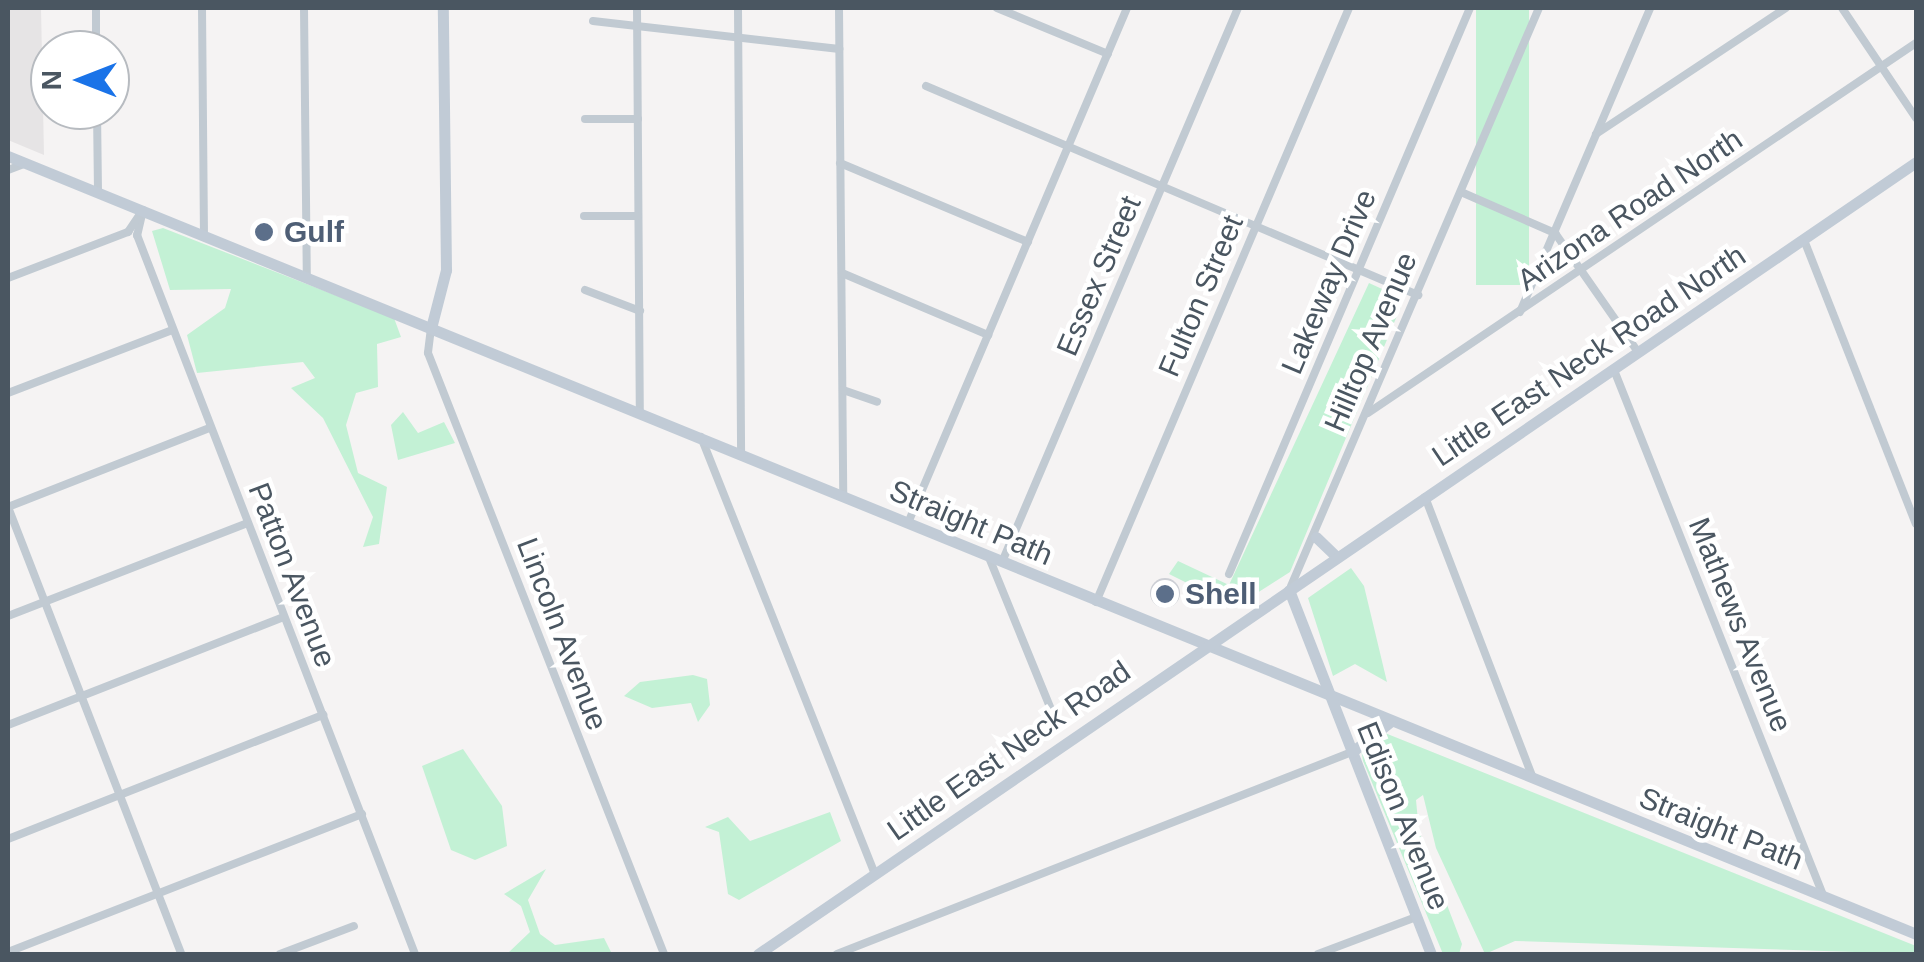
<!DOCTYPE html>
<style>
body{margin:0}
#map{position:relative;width:1924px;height:962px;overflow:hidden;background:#f5f3f3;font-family:Helvetica,sans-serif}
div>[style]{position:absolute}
.education>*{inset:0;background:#e6e4e5}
.green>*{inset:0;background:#c3f1d5;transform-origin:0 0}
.building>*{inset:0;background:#cdcfd5}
.round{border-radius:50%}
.street>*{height:8px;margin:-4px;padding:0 4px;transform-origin:4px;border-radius:4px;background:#c1cad2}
.secondary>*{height:11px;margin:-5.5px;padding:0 5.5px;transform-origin:5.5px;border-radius:5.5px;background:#c1cbd6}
.dots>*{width:28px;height:28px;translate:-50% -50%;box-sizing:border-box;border:5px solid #fff;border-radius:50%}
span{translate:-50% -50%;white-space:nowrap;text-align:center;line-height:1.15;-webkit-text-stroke:9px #fff;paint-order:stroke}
.street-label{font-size:30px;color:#4a5661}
.service-label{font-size:30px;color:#4e5e75;font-weight:700}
.left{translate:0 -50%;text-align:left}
.frame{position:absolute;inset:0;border:10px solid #4a5661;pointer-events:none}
.north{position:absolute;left:30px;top:30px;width:100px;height:100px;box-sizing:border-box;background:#fff;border:2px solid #b7bbc0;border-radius:50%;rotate:270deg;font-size:28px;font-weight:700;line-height:40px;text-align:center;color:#4a5661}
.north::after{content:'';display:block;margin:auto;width:35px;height:45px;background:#1a73e8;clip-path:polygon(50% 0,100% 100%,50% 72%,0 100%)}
</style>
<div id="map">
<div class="education">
<i style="clip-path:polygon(8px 8px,41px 8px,44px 155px,8px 140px)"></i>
</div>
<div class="green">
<i style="left:1476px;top:8px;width:53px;height:277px"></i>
<i style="clip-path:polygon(163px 228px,394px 318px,401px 337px,377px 344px,378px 387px,356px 393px,346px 425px,358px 473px,387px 487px,379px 544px,363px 547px,373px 517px,323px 418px,291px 388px,315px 378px,303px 362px,197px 373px,187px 335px,225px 308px,231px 289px,170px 290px,152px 231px)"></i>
<i style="clip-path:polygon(1369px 283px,1404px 299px,1290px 572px,1235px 607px,1169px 574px,1178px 561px,1229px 585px)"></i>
<i style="clip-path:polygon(403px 412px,418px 433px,444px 422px,455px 443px,398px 460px,391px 425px)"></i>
<i style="clip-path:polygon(1351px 568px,1364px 586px,1387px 682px,1355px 664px,1333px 676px,1308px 598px)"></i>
<i style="clip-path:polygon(693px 675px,707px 679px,710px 705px,698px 722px,691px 703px,652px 708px,624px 696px,640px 682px)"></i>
<i style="clip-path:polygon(1380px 731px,1916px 946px,1916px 954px,1515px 941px,1485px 954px,1436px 848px,1423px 795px,1416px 800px,1419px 832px,1462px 944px,1459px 954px,1443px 954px,1363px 761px,1361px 749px)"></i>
<i style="clip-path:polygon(463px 749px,502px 806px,507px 846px,475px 860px,451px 850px,422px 766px)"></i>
<i style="clip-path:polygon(830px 812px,841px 841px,739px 900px,728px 894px,719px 832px,705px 827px,728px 817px,750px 841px)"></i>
<i style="clip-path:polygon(546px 869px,528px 900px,540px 934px,555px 945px,604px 938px,612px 954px,507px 954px,530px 932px,521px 906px,504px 894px)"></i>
</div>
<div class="building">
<i class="round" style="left:1150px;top:578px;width:30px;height:30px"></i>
</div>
<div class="street">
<i style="left:96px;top:8px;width:42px;rotate:90deg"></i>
<i style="left:202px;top:8px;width:227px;rotate:89.5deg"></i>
<i style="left:304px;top:8px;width:269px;rotate:89.4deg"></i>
<i style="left:637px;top:8px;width:404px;rotate:89.6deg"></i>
<i style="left:738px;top:8px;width:447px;rotate:89.6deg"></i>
<i style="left:839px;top:8px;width:488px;rotate:89.5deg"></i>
<i style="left:997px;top:8px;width:120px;rotate:22.5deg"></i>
<i style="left:1842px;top:8px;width:133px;rotate:56.1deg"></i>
<i style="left:593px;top:21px;width:248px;rotate:6.5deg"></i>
<i style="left:926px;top:86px;width:535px;rotate:23.02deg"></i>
<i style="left:97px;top:110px;width:81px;rotate:89.3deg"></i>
<i style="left:585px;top:119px;width:53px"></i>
<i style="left:1596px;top:134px;width:228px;rotate:-33.6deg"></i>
<i style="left:840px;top:163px;width:204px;rotate:22.8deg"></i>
<i style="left:8px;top:170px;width:19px;rotate:-21deg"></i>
<i style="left:1461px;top:192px;width:103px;rotate:23.6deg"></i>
<i style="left:1555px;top:233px;width:145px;rotate:55.1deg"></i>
<i style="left:143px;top:210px;width:26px;rotate:103deg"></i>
<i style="left:137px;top:235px;width:771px;rotate:68.86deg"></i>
<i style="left:584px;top:216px;width:54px"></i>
<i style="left:1804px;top:240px;width:305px;rotate:68.5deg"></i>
<i style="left:842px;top:273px;width:159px;rotate:23deg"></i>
<i style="left:8px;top:278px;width:129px;rotate:-21deg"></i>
<i style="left:128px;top:232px;width:22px;rotate:-56deg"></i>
<i style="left:585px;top:290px;width:59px;rotate:20.9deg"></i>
<i style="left:1520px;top:312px;width:331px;rotate:-66.8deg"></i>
<i style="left:431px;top:328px;width:25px;rotate:97deg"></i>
<i style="left:428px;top:353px;width:646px;rotate:68.56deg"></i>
<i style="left:1614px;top:370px;width:565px;rotate:68.29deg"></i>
<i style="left:843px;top:390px;width:36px;rotate:19deg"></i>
<i style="left:8px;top:393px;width:176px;rotate:-21deg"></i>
<i style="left:1368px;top:413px;width:661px;rotate:-34.03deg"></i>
<i style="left:701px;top:437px;width:470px;rotate:68.3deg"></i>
<i style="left:1425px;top:497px;width:301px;rotate:69deg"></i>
<i style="left:8px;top:507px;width:479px;rotate:68.8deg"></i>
<i style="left:8px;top:507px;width:217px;rotate:-21.4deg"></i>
<i style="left:908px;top:523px;width:560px;rotate:-66.96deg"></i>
<i style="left:988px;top:555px;width:177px;rotate:67.8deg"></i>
<i style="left:1002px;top:562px;width:602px;rotate:-66.93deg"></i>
<i style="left:1229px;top:574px;width:615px;rotate:-66.94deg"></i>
<i style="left:1291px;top:586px;width:629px;rotate:-66.78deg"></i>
<i style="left:1096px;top:602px;width:646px;rotate:-66.93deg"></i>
<i style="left:8px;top:616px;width:257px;rotate:-21.2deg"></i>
<i style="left:8px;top:725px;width:296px;rotate:-21.4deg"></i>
<i style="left:8px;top:839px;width:339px;rotate:-21.5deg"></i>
<i style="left:8px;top:952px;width:380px;rotate:-21.3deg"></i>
<i style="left:280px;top:954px;width:79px;rotate:-20.7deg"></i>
<i style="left:837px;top:954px;width:553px;rotate:-21.42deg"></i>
<i style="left:1318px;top:954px;width:105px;rotate:-20.7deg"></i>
</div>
<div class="secondary">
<i style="left:8px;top:156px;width:2061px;rotate:22.18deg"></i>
<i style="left:431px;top:328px;width:60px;rotate:-75.5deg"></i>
<i style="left:446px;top:270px;width:262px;rotate:-90.7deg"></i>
<i style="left:1316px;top:537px;width:29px;rotate:44deg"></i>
<i style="left:1289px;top:590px;width:391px;rotate:68.7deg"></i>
<i style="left:1352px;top:752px;width:48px;rotate:-38.3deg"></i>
<i style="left:758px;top:954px;width:1403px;rotate:-34.37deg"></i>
</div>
<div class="dots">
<i style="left:264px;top:232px;background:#5c6f8a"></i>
<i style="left:1165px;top:594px;background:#5c6f8a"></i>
</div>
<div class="street-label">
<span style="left:1630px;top:210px;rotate:-34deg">Arizona Road North</span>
<span style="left:1099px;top:276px;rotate:-67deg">Essex Street</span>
<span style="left:1329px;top:282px;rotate:-67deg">Lakeway Drive</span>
<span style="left:1201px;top:296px;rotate:-67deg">Fulton Street</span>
<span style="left:1371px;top:342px;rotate:-67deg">Hilltop Avenue</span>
<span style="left:1589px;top:356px;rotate:-34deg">Little East Neck Road North</span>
<span style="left:971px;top:523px;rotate:23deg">Straight Path</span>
<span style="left:292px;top:575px;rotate:69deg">Patton Avenue</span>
<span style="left:1740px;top:625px;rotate:68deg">Mathews Avenue</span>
<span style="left:562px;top:634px;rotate:69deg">Lincoln Avenue</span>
<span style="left:1009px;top:751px;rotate:-35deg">Little East Neck Road</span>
<span style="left:1403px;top:816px;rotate:68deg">Edison Avenue</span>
<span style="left:1721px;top:829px;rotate:22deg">Straight Path</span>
</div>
<div class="service-label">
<span class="left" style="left:284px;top:232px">Gulf</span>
<span class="left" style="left:1185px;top:594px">Shell</span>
</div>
<div class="frame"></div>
<div class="north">N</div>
</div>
